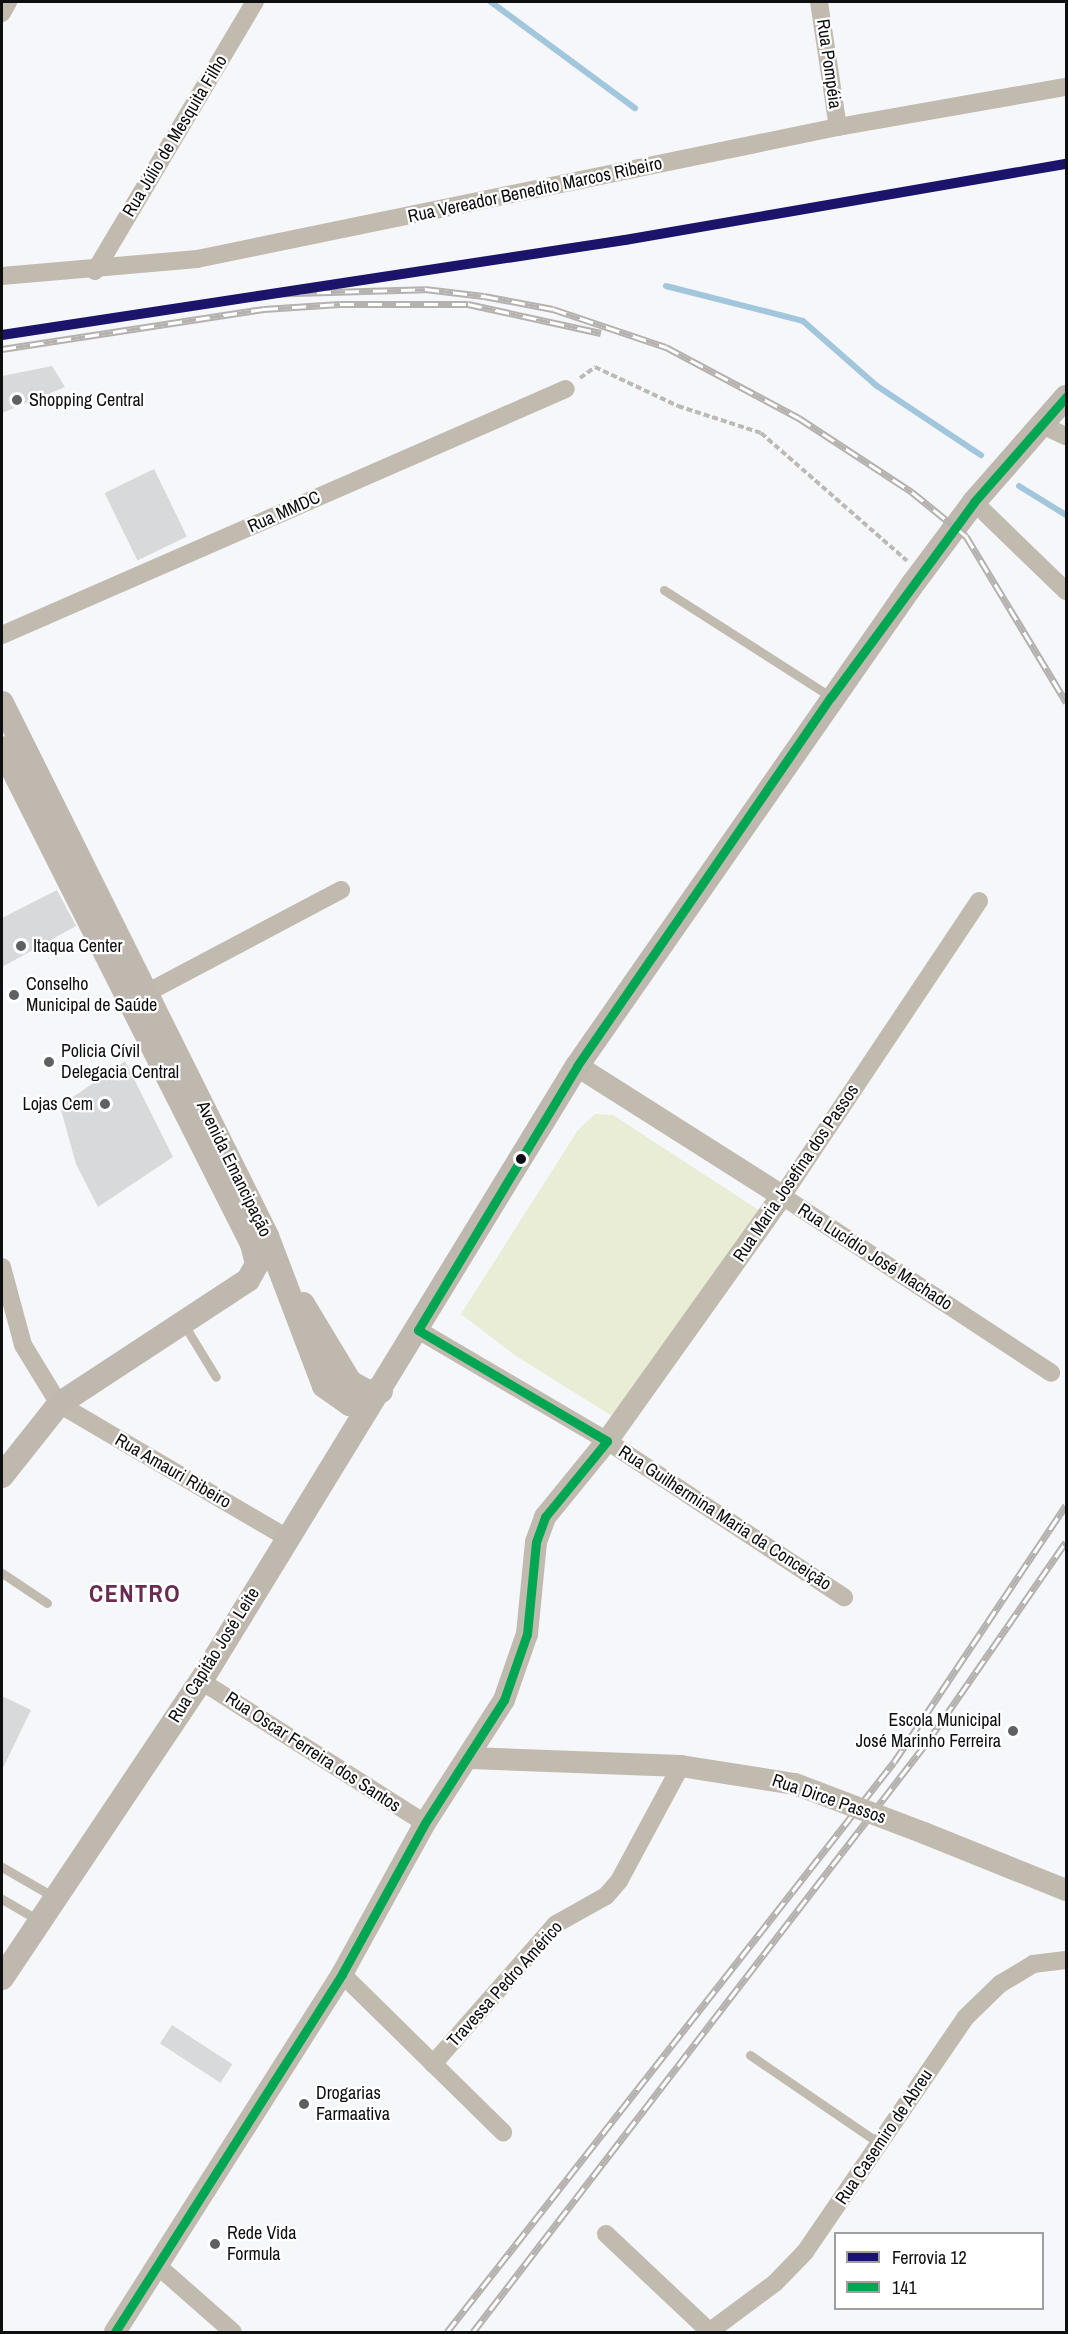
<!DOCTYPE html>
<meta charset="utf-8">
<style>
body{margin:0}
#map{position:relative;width:1068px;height:2334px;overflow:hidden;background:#f5f7fa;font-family:"Archivo Narrow",sans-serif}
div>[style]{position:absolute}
.green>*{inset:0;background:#e9edd5}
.stream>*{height:6px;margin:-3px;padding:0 3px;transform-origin:3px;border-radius:3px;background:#a2c6dc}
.building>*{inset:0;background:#d7d9db;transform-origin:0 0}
.path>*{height:4px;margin-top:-2px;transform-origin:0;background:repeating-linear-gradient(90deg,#bdbab5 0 6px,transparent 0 9px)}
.service>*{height:9px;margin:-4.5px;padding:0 4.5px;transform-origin:4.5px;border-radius:4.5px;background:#c1baaf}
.minor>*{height:18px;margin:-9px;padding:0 9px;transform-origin:9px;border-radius:9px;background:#c1baaf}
.tertiary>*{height:22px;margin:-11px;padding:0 11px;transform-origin:11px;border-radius:11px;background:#c1baaf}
.secondary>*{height:24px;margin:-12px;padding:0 12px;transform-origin:12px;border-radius:12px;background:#bfb8ae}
.rail>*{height:7px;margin-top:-3.5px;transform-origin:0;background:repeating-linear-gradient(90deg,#fff 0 14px,#b4b1ae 0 28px);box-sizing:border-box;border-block:2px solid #b4b1ae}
.tertiary-bridge>*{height:22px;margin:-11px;padding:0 11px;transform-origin:11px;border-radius:11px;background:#c1baaf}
.bus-1>*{height:9px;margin:-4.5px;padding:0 4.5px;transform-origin:4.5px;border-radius:4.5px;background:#00a651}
.rail-1>*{height:10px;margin:-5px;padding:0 5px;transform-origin:5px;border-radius:5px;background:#1c146b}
.dots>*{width:16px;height:16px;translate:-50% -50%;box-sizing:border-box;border:3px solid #fff;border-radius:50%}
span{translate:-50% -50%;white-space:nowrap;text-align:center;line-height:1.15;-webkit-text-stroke:4.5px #fff;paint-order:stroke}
.street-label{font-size:18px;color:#0d0e10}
.poi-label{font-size:18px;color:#0d0e10}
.left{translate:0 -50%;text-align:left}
.right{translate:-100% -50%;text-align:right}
.district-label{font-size:24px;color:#692b51;font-weight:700;letter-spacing:1.5px}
.frame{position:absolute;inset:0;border:3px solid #0d0e10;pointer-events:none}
.legend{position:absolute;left:834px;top:2232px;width:210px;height:78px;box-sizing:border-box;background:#fff;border:2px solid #9e9f9f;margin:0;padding:8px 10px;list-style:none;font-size:18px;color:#0d0e10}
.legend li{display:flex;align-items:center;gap:12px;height:30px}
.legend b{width:30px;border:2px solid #9e9f9f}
</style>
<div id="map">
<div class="green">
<i style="clip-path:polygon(595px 1114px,613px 1115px,760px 1211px,612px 1416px,516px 1356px,461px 1314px,578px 1130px)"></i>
</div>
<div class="stream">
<i style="left:491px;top:2px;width:179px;rotate:36.4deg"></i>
<i style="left:666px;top:286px;width:141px;rotate:14.3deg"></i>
<i style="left:803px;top:321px;width:98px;rotate:41.3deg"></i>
<i style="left:877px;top:386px;width:125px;rotate:33.6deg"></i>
<i style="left:1019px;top:486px;width:55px;rotate:31.7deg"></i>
</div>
<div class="building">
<i style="clip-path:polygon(52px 366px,65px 387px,2px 413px,2px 376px)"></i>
<i style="left:154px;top:469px;width:75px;height:55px;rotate:64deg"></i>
<i style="clip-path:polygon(57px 890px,76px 926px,2px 967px,2px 918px)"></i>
<i style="clip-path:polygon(125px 1061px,173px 1157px,98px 1207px,76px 1164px,60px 1106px)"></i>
<i style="clip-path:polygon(2px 1696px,31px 1710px,2px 1770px)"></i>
<i style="left:172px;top:2025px;width:72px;height:22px;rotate:33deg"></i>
</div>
<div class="path">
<i style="left:580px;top:378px;width:19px;rotate:-36deg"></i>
<i style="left:595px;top:367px;width:92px;rotate:25.2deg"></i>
<i style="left:678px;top:406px;width:87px;rotate:18deg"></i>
<i style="left:761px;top:433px;width:194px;rotate:41.2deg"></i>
</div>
<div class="service">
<i style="left:664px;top:590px;width:198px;rotate:32.6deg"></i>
<i style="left:183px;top:1323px;width:63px;rotate:58.6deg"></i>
<i style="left:2px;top:1573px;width:54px;rotate:33.7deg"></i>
<i style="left:2px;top:1867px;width:60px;rotate:30deg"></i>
<i style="left:2px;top:1899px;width:42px;rotate:30.3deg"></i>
<i style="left:750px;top:2055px;width:156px;rotate:34.3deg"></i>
</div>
<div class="minor">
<i style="left:819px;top:2px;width:126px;rotate:81.4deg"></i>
<i style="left:2px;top:13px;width:13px;rotate:-61deg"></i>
<i style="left:95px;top:271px;width:313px;rotate:-59.3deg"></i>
<i style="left:2px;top:276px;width:196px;rotate:-5deg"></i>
<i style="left:197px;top:259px;width:654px;rotate:-11.64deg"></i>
<i style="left:838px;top:127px;width:231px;rotate:-10deg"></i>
<i style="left:1042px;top:425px;width:26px;rotate:25deg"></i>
<i style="left:974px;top:502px;width:128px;rotate:44.1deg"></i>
<i style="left:2px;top:635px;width:615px;rotate:-23.57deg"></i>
<i style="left:979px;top:901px;width:355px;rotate:123.7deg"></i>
<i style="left:782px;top:1196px;width:322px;rotate:33.3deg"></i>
<i style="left:137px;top:998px;width:231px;rotate:-27.9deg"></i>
<i style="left:2px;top:1267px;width:81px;rotate:74.9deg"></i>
<i style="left:23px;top:1345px;width:69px;rotate:58.6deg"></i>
<i style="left:59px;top:1404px;width:264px;rotate:30.4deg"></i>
<i style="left:418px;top:1330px;width:219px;rotate:30.4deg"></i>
<i style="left:607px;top:1441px;width:284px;rotate:33.4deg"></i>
<i style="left:201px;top:1681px;width:265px;rotate:32.4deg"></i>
<i style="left:342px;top:1974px;width:226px;rotate:44.5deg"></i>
<i style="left:433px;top:2064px;width:186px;rotate:-48.7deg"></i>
<i style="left:556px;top:1924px;width:57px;rotate:-29.2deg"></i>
<i style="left:606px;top:1896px;width:20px;rotate:-49deg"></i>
<i style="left:619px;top:1881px;width:131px;rotate:-61.7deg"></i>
<i style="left:606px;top:2234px;width:143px;rotate:43.3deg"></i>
<i style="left:159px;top:2267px;width:98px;rotate:41.3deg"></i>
<i style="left:709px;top:2332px;width:82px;rotate:-36.6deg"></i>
<i style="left:775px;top:2283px;width:43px;rotate:-45.9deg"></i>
<i style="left:805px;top:2252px;width:283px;rotate:-55.6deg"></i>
<i style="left:965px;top:2018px;width:49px;rotate:-44.2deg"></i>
<i style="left:1000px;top:1984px;width:39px;rotate:-31deg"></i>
<i style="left:1033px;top:1964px;width:33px;rotate:-7deg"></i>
</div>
<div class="tertiary">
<i style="left:471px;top:1758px;width:210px;rotate:2.2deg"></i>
<i style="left:681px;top:1766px;width:115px;rotate:9deg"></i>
<i style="left:924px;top:1833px;width:153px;rotate:21.9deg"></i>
<i style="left:115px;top:2332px;width:424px;rotate:-57.6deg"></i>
<i style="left:342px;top:1974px;width:172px;rotate:-61.2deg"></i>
<i style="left:425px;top:1823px;width:146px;rotate:-57.3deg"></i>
<i style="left:504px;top:1700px;width:70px;rotate:-70.8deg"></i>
<i style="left:527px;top:1634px;width:92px;rotate:-84.4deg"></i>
<i style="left:536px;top:1542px;width:27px;rotate:-70deg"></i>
<i style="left:545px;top:1517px;width:98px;rotate:-50.8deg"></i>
<i style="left:607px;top:1441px;width:301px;rotate:-54.5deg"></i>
<i style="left:782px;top:1196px;width:243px;rotate:-147.6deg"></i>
</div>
<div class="secondary">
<i style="left:2px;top:703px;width:595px;rotate:63.56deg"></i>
<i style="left:267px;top:1236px;width:160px;rotate:69.2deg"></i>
<i style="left:324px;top:1386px;width:32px;rotate:35deg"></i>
<i style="left:350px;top:1404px;width:33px;rotate:-23deg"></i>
<i style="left:2px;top:748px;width:555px;rotate:63.25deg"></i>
<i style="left:252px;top:1244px;width:21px;rotate:76deg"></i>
<i style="left:257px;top:1264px;width:18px;rotate:119deg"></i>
<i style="left:248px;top:1280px;width:226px;rotate:146.7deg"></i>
<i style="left:59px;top:1404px;width:92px;rotate:128.4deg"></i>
<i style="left:303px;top:1304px;width:91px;rotate:58.9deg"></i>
<i style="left:350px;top:1382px;width:18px;rotate:29deg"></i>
<i style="left:366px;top:1391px;width:15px"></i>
<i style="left:2px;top:1978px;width:358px;rotate:-56.2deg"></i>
<i style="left:201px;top:1681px;width:721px;rotate:-58.56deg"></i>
<i style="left:577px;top:1066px;width:586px;rotate:-55.14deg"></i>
<i style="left:912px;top:585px;width:104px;rotate:-53.2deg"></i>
<i style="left:974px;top:502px;width:140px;rotate:-48.8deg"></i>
</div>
<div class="rail">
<i style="left:261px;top:294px;width:164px;rotate:-1.7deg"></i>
<i style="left:425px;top:289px;width:59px;rotate:6.8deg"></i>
<i style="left:484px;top:296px;width:70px;rotate:10.7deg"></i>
<i style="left:553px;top:309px;width:119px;rotate:18.6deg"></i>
<i style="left:666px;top:347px;width:151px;rotate:28.1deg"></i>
<i style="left:799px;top:418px;width:135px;rotate:33.2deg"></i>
<i style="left:912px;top:492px;width:70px;rotate:39.2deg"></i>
<i style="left:966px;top:536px;width:194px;rotate:58.9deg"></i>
<i style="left:2px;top:349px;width:265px;rotate:-8.7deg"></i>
<i style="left:264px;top:309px;width:76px;rotate:-3.8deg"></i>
<i style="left:340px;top:304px;width:128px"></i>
<i style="left:468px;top:304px;width:136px;rotate:12.3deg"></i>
<i style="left:447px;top:2332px;width:724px;rotate:-51.9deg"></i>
<i style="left:894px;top:1762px;width:309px;rotate:-56.2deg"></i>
<i style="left:473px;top:2332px;width:746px;rotate:-52.41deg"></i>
<i style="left:928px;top:1741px;width:242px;rotate:-55.3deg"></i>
</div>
<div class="tertiary-bridge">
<i style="left:795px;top:1784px;width:138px;rotate:20.8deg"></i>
</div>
<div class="bus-1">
<i style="left:115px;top:2332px;width:424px;rotate:-57.6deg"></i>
<i style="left:342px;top:1974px;width:172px;rotate:-61.2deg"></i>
<i style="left:425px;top:1823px;width:146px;rotate:-57.3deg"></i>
<i style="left:504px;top:1700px;width:70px;rotate:-70.8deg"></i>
<i style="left:527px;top:1634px;width:92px;rotate:-84.4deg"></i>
<i style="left:536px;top:1542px;width:27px;rotate:-70deg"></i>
<i style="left:545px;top:1517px;width:98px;rotate:-50.8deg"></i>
<i style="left:607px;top:1441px;width:219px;rotate:-149.6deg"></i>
<i style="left:418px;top:1330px;width:308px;rotate:-58.9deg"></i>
<i style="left:577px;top:1066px;width:448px;rotate:-55.5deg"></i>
<i style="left:831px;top:697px;width:242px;rotate:-53.7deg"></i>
<i style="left:974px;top:502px;width:140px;rotate:-48.8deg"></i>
</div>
<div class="rail-1">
<i style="left:2px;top:335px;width:630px;rotate:-8.67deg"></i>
<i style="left:625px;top:240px;width:448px;rotate:-9.8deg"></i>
</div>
<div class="dots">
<i style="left:17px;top:400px;background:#5e6062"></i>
<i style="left:21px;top:946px;background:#5e6062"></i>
<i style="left:14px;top:995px;background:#5e6062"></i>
<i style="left:49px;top:1062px;background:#5e6062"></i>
<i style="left:105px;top:1104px;background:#5e6062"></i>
<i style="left:521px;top:1159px;background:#0d0e10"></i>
<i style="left:1013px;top:1731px;background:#5e6062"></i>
<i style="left:304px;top:2104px;background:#5e6062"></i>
<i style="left:215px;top:2244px;background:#5e6062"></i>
</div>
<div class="street-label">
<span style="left:829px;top:64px;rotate:82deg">Rua Pompéia</span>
<span style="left:175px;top:136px;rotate:-59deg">Rua Júlio de Mesquita Filho</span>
<span style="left:535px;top:190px;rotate:-12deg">Rua Vereador Benedito Marcos Ribeiro</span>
<span style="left:284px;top:512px;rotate:-24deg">Rua MMDC</span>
<span style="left:234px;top:1169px;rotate:64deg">Avenida Emancipação</span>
<span style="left:796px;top:1173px;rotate:-56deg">Rua Maria Josefina dos Passos</span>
<span style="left:875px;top:1257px;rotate:33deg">Rua Lucídio José Machado</span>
<span style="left:173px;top:1471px;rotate:30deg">Rua Amauri Ribeiro</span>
<span style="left:725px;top:1518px;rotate:33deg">Rua Guilhermina Maria da Conceição</span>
<span style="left:214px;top:1655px;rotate:-58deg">Rua Capitão José Leite</span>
<span style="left:313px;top:1752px;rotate:33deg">Rua Oscar Ferreira dos Santos</span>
<span style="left:829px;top:1799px;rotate:19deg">Rua Dirce Passos</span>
<span style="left:505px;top:1984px;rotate:-48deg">Travessa Pedro Américo</span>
<span style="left:884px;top:2137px;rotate:-56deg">Rua Casemiro de Abreu</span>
</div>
<div class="poi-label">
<span class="left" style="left:29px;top:400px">Shopping Central</span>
<span class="left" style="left:33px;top:946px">Itaqua Center</span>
<span class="left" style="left:26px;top:995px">Conselho<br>Municipal de Saúde</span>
<span class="left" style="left:61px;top:1062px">Policia Cívil<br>Delegacia Central</span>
<span class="right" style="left:93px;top:1104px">Lojas Cem</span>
<span class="right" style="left:1001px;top:1731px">Escola Municipal<br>José Marinho Ferreira</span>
<span class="left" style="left:316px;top:2104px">Drogarias<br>Farmaativa</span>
<span class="left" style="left:227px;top:2244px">Rede Vida<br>Formula</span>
</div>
<div class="district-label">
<span style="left:135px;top:1594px">CENTRO</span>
</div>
<div class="frame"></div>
<ul class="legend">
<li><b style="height:8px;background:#1c146b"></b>Ferrovia 12</li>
<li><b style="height:8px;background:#00a651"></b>141</li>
</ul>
</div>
